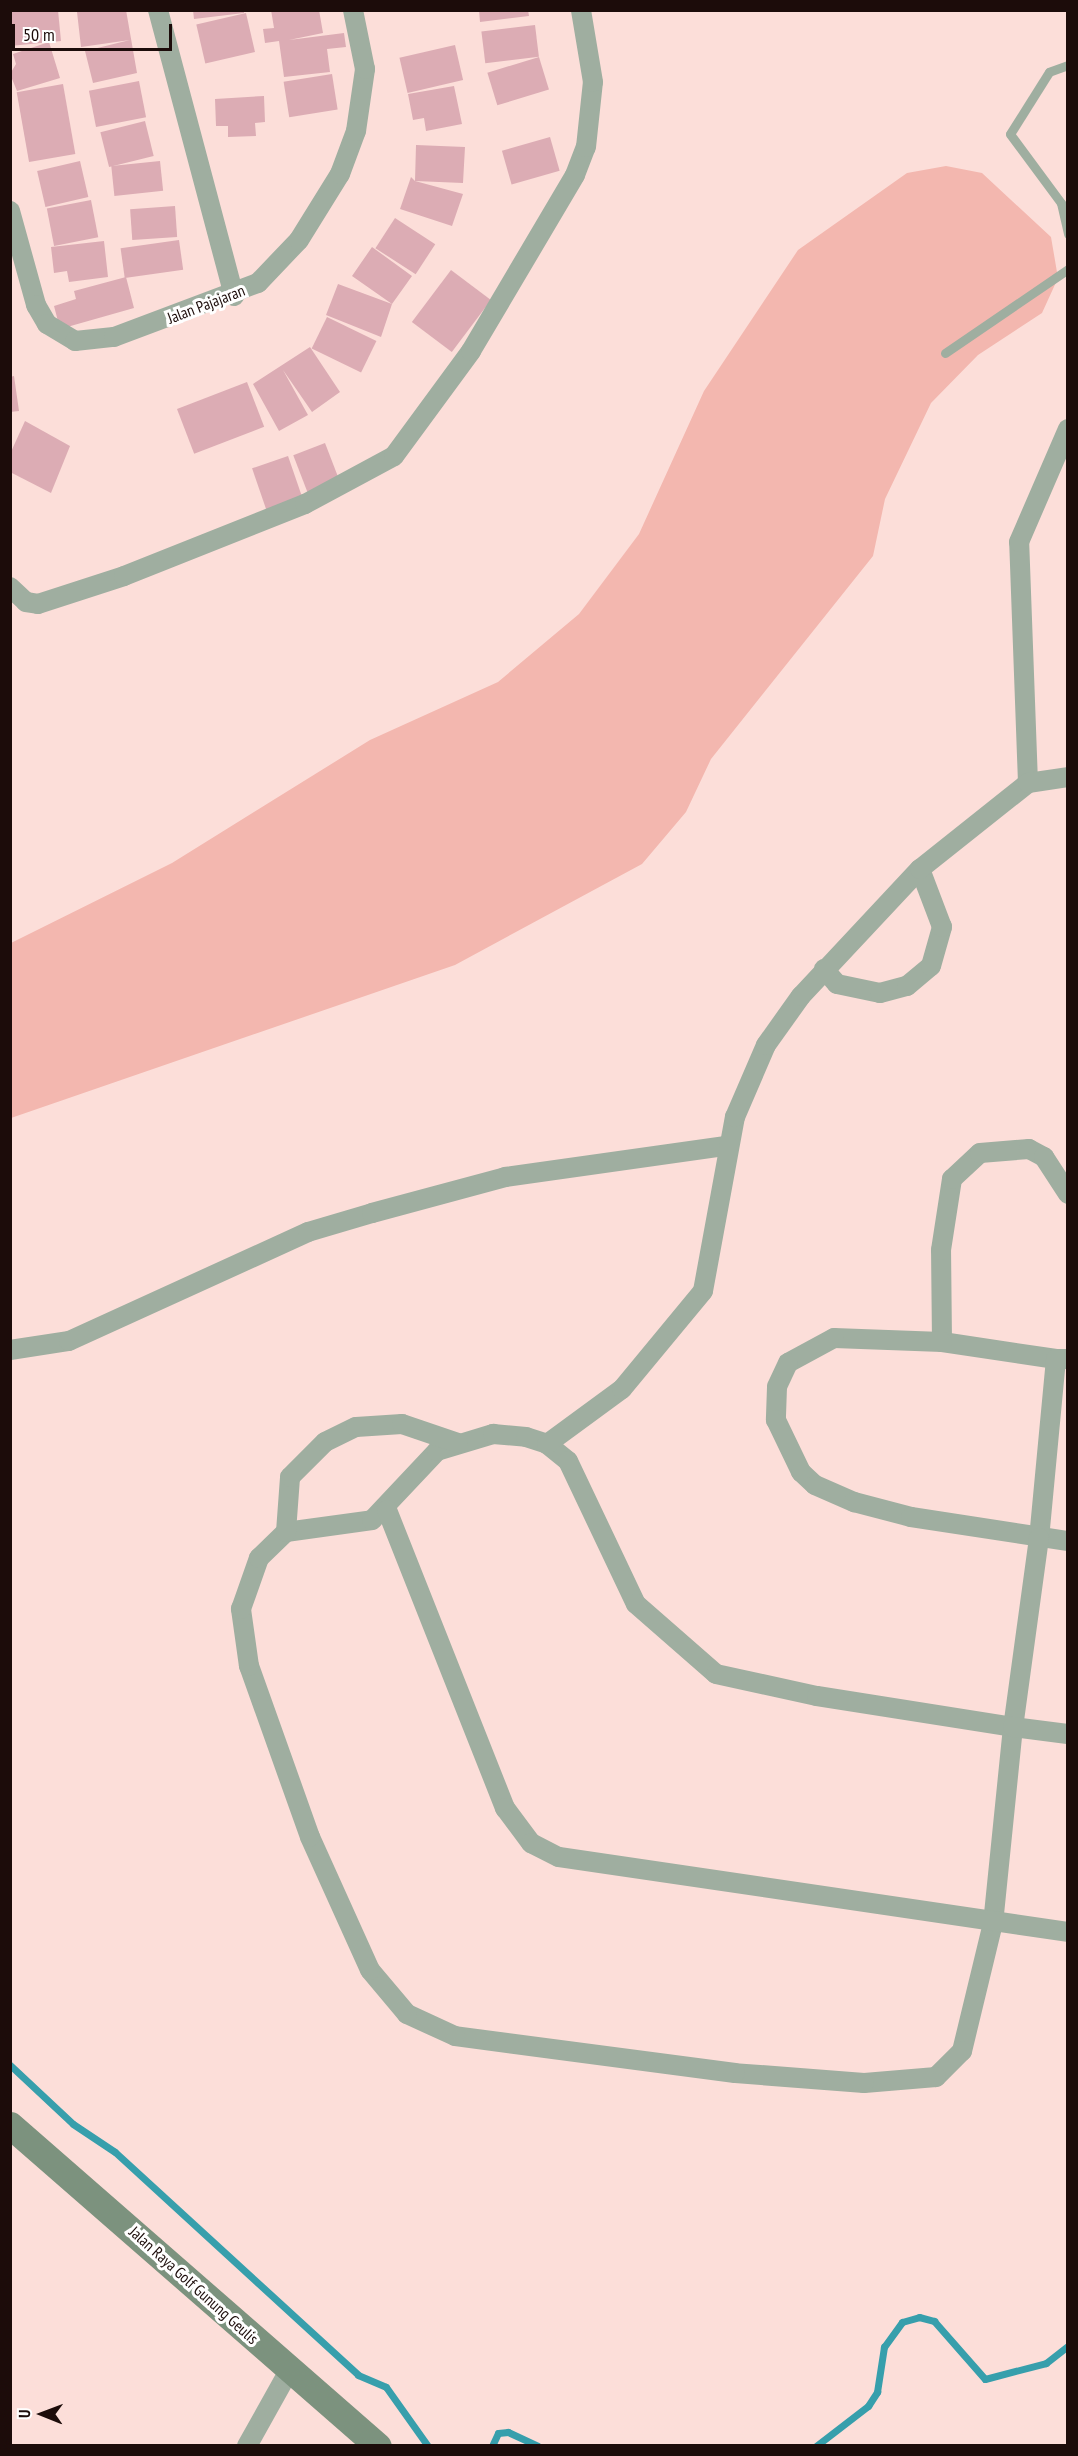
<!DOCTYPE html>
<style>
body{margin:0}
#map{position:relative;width:1078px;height:2456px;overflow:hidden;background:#fcded9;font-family:"PT Sans Narrow",sans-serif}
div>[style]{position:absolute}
.green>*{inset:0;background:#f3b7af}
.stream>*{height:7px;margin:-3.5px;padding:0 3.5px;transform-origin:3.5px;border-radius:3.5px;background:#379fac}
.building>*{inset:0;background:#dcacb4;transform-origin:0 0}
.service>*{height:9px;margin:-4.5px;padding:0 4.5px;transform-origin:4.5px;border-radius:4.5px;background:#9faea0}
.minor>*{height:20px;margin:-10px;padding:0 10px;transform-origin:10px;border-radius:10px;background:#9faea0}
.secondary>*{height:27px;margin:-13.5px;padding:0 13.5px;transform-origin:13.5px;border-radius:13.5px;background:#7c927e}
span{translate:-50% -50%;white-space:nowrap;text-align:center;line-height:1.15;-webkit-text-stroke:6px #fff;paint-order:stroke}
.street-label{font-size:16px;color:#1c0c0a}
.frame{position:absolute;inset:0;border:12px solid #1c0c0a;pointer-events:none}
.north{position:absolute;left:12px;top:2384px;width:60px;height:60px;-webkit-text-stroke:4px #fff;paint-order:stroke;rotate:271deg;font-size:16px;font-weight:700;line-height:24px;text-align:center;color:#1c0c0a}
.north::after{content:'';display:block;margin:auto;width:21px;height:27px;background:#1c0c0a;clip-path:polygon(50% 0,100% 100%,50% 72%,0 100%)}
.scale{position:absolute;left:12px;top:24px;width:160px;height:27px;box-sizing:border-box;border:3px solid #1c0c0a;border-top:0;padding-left:8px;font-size:18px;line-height:21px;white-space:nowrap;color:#1c0c0a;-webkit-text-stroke:4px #fff;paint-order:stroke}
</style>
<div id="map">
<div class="green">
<i style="clip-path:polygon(946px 166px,982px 173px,1051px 237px,1058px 278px,1042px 313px,978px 355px,931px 403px,885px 499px,873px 556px,711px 759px,686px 812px,642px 864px,455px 965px,11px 1118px,11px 943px,172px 863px,370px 740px,498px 682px,579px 614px,639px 534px,704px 391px,798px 250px,907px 173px)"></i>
</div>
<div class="stream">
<i style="left:10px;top:2065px;width:86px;rotate:43.1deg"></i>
<i style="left:73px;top:2124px;width:50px;rotate:33.7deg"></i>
<i style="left:115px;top:2152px;width:330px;rotate:42.5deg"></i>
<i style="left:358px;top:2375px;width:30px;rotate:23deg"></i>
<i style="left:386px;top:2387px;width:72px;rotate:54.6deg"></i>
<i style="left:492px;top:2446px;width:14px;rotate:-65deg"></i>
<i style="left:498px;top:2433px;width:10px;rotate:-6deg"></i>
<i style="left:508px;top:2432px;width:33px;rotate:25deg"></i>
<i style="left:816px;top:2446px;width:66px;rotate:-37.6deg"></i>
<i style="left:868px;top:2406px;width:17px;rotate:-57deg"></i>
<i style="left:877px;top:2392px;width:46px;rotate:-81.2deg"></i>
<i style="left:884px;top:2347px;width:31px;rotate:-54deg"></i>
<i style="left:902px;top:2322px;width:18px;rotate:-16deg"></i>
<i style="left:919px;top:2317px;width:16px;rotate:15deg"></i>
<i style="left:934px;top:2321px;width:77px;rotate:48.7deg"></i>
<i style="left:985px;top:2379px;width:63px;rotate:-14.7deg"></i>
<i style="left:1046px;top:2363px;width:28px;rotate:-38deg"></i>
</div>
<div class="building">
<i style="clip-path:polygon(10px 10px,58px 10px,61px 41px,10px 46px)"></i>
<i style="clip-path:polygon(126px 10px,137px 73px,93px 83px,85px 51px,130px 40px,81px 47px,77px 12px)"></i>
<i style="clip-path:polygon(193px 10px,244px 10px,244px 13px,194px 19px)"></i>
<i style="clip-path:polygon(271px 10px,319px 10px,323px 33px,289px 40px,344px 33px,346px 47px,327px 49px,330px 72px,284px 77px,279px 41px,265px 43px,263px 29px,274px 28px)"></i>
<i style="clip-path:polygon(479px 10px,528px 10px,529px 16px,480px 22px)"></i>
<i style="left:246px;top:13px;width:40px;height:51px;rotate:77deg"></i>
<i style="left:535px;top:25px;width:32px;height:54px;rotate:83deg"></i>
<i style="clip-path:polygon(49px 42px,60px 78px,17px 91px,10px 74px,16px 64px,13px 54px)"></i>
<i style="left:455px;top:45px;width:36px;height:57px;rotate:77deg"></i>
<i style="left:539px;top:57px;width:34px;height:54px;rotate:73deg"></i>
<i style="left:332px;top:74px;width:36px;height:49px;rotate:81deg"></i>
<i style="left:139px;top:81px;width:37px;height:51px;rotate:79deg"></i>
<i style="left:63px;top:84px;width:71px;height:47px;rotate:80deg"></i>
<i style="clip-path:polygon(454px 86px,462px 124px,426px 131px,424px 118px,413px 120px,408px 94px)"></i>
<i style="clip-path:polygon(264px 96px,265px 122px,255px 123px,256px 136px,228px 137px,228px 126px,216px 126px,215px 99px)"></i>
<i style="left:145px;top:121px;width:36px;height:46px;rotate:76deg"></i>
<i style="left:550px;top:137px;width:35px;height:50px;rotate:74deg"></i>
<i style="clip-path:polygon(416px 145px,465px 147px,463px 183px,415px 181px,463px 194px,452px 226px,400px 209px,411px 177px,415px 181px)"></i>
<i style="left:80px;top:161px;width:37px;height:44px;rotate:77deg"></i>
<i style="left:160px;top:161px;width:30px;height:49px;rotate:84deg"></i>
<i style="left:91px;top:200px;width:38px;height:45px;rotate:79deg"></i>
<i style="left:175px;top:206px;width:31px;height:45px;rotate:86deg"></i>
<i style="left:395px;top:218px;width:48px;height:36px;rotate:33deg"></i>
<i style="left:179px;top:240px;width:30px;height:59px;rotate:82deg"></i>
<i style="clip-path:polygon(104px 241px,108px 277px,69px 282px,67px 271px,54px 273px,51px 247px)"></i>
<i style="clip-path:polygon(372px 247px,412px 276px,392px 304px,381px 337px,326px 315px,338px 284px,392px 304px,352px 276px)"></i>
<i style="left:451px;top:270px;width:50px;height:65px;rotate:37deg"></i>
<i style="clip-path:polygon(126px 277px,134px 308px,60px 329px,54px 306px,76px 299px,74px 291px)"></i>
<i style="left:327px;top:317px;width:55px;height:35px;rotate:26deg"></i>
<i style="clip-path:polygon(310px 347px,340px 392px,312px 412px,283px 370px,308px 415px,279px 431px,253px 384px)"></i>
<i style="clip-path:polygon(14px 376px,19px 411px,10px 412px,10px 377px)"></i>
<i style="left:247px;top:382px;width:48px;height:75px;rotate:69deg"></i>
<i style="clip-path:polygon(25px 421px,70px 446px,51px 493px,10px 472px,10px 454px)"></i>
<i style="left:325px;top:443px;width:44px;height:34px;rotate:69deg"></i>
<i style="left:288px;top:456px;width:46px;height:38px;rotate:71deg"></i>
</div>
<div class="service">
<i style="left:1068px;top:65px;width:20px;rotate:160deg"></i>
<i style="left:1049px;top:72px;width:73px;rotate:122.2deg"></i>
<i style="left:1010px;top:134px;width:86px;rotate:53.5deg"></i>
<i style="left:1061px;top:203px;width:32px;rotate:77deg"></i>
<i style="left:945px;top:353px;width:149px;rotate:-34.3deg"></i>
</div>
<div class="minor">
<i style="left:158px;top:10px;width:296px;rotate:75.1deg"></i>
<i style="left:10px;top:211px;width:98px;rotate:74.5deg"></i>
<i style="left:36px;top:305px;width:22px;rotate:60deg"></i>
<i style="left:47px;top:324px;width:33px;rotate:31deg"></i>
<i style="left:75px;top:341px;width:39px;rotate:-6deg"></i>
<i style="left:114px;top:337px;width:154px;rotate:-20.6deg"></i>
<i style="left:258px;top:283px;width:59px;rotate:-46.4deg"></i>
<i style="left:299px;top:240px;width:78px;rotate:-58.2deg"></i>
<i style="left:340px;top:174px;width:46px;rotate:-69.6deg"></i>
<i style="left:356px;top:131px;width:63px;rotate:-81.7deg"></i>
<i style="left:365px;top:69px;width:60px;rotate:-101.5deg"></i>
<i style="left:10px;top:587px;width:22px;rotate:43deg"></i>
<i style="left:26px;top:602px;width:12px;rotate:9deg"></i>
<i style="left:38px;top:604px;width:90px;rotate:-18deg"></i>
<i style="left:124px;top:576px;width:195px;rotate:-21.7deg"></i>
<i style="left:305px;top:504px;width:101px;rotate:-28.3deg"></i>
<i style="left:394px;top:456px;width:130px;rotate:-53.7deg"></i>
<i style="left:471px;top:351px;width:204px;rotate:-59.4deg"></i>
<i style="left:575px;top:175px;width:30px;rotate:-69deg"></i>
<i style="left:586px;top:147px;width:65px;rotate:-83.9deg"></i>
<i style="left:593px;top:82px;width:73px;rotate:-99.5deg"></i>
<i style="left:1028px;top:783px;width:241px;rotate:-92.1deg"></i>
<i style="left:1019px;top:542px;width:123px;rotate:-66.6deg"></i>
<i style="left:824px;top:969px;width:20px;rotate:49deg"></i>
<i style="left:837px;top:984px;width:44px;rotate:11.8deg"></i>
<i style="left:880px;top:993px;width:28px;rotate:-15deg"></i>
<i style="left:907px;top:986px;width:31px;rotate:-40deg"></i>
<i style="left:931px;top:966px;width:41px;rotate:-74.2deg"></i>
<i style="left:942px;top:927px;width:62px;rotate:-110.8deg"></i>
<i style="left:942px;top:1342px;width:92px;rotate:-90.6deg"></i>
<i style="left:941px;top:1250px;width:72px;rotate:-81.2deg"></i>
<i style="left:952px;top:1179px;width:38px;rotate:-43deg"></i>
<i style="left:980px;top:1153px;width:49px;rotate:-4.7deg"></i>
<i style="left:1029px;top:1149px;width:17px;rotate:28deg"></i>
<i style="left:1044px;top:1157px;width:44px;rotate:57deg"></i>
<i style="left:10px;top:1350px;width:60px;rotate:-8.7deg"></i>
<i style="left:69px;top:1341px;width:263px;rotate:-24.5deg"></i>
<i style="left:308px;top:1232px;width:67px;rotate:-16.5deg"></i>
<i style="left:372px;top:1213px;width:138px;rotate:-15.1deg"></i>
<i style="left:505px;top:1177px;width:223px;rotate:-8deg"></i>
<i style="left:1056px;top:1359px;width:115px;rotate:-171.5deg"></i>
<i style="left:942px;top:1342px;width:108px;rotate:-177.9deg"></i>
<i style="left:834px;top:1338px;width:52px;rotate:151.5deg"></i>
<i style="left:788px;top:1363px;width:26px;rotate:115deg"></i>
<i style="left:777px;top:1387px;width:33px;rotate:92deg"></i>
<i style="left:776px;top:1420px;width:58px;rotate:64.3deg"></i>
<i style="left:801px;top:1472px;width:19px;rotate:43deg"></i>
<i style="left:815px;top:1485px;width:43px;rotate:23.6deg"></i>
<i style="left:854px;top:1502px;width:59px;rotate:14.7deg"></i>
<i style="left:911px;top:1517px;width:159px;rotate:8.7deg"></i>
<i style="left:1068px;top:1359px;width:12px;rotate:180deg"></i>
<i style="left:1056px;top:1359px;width:180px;rotate:95.4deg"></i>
<i style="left:1039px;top:1538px;width:191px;rotate:97.8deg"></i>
<i style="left:1013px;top:1727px;width:197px;rotate:95.8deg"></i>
<i style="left:993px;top:1923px;width:132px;rotate:103.6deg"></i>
<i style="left:962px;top:2051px;width:37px;rotate:135deg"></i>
<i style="left:936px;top:2077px;width:72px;rotate:175.2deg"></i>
<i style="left:864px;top:2083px;width:129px;rotate:-175.6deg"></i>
<i style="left:735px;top:2073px;width:282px;rotate:-172.5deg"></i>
<i style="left:455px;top:2036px;width:53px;rotate:-155.4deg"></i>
<i style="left:407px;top:2014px;width:57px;rotate:-130.1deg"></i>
<i style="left:370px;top:1970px;width:146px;rotate:-114.3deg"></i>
<i style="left:310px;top:1837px;width:182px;rotate:-109.6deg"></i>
<i style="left:249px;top:1666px;width:58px;rotate:-98deg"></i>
<i style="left:241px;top:1609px;width:54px;rotate:-70.6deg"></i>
<i style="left:259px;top:1558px;width:37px;rotate:-44deg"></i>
<i style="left:286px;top:1532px;width:87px;rotate:-7.9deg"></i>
<i style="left:372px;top:1520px;width:95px;rotate:-46.7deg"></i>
<i style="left:437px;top:1451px;width:59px;rotate:-16.9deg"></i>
<i style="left:493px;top:1434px;width:33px;rotate:5deg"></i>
<i style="left:526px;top:1437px;width:22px;rotate:18deg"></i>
<i style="left:547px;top:1444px;width:27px;rotate:39deg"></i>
<i style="left:568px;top:1461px;width:158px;rotate:64.6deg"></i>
<i style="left:636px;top:1604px;width:106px;rotate:41.2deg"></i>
<i style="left:716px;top:1674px;width:103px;rotate:12.3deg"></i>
<i style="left:817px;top:1696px;width:198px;rotate:9deg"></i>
<i style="left:1013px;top:1727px;width:55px;rotate:7.3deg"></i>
<i style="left:547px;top:1444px;width:93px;rotate:-36.3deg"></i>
<i style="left:622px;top:1389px;width:127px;rotate:-50.4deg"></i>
<i style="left:703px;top:1291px;width:177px;rotate:-79.6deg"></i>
<i style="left:735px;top:1117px;width:78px;rotate:-66.7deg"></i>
<i style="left:766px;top:1045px;width:60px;rotate:-54.5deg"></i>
<i style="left:801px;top:996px;width:174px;rotate:-46.9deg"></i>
<i style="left:920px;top:869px;width:138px;rotate:-38.5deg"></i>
<i style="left:1028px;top:783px;width:40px;rotate:-8.5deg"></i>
<i style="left:387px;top:1510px;width:321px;rotate:68.4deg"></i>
<i style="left:505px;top:1808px;width:44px;rotate:53.4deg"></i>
<i style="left:531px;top:1843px;width:31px;rotate:27deg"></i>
<i style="left:559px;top:1857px;width:514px;rotate:8.38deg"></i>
<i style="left:286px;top:1532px;width:55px;rotate:-85.8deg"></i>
<i style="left:290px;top:1477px;width:49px;rotate:-45deg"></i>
<i style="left:325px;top:1442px;width:34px;rotate:-26deg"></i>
<i style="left:356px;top:1427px;width:46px;rotate:-3.7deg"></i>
<i style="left:402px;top:1424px;width:59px;rotate:18.7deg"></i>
<i style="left:247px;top:2446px;width:86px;rotate:-60.8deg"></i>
</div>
<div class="secondary">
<i style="left:10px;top:2125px;width:488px;rotate:41.1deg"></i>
</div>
<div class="street-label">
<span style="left:206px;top:304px;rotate:-21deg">Jalan Pajajaran</span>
<span style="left:194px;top:2285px;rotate:42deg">Jalan Raya Golf Gunung Geulis</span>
</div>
<div class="frame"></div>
<div class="north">U</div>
<div class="scale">50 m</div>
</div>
